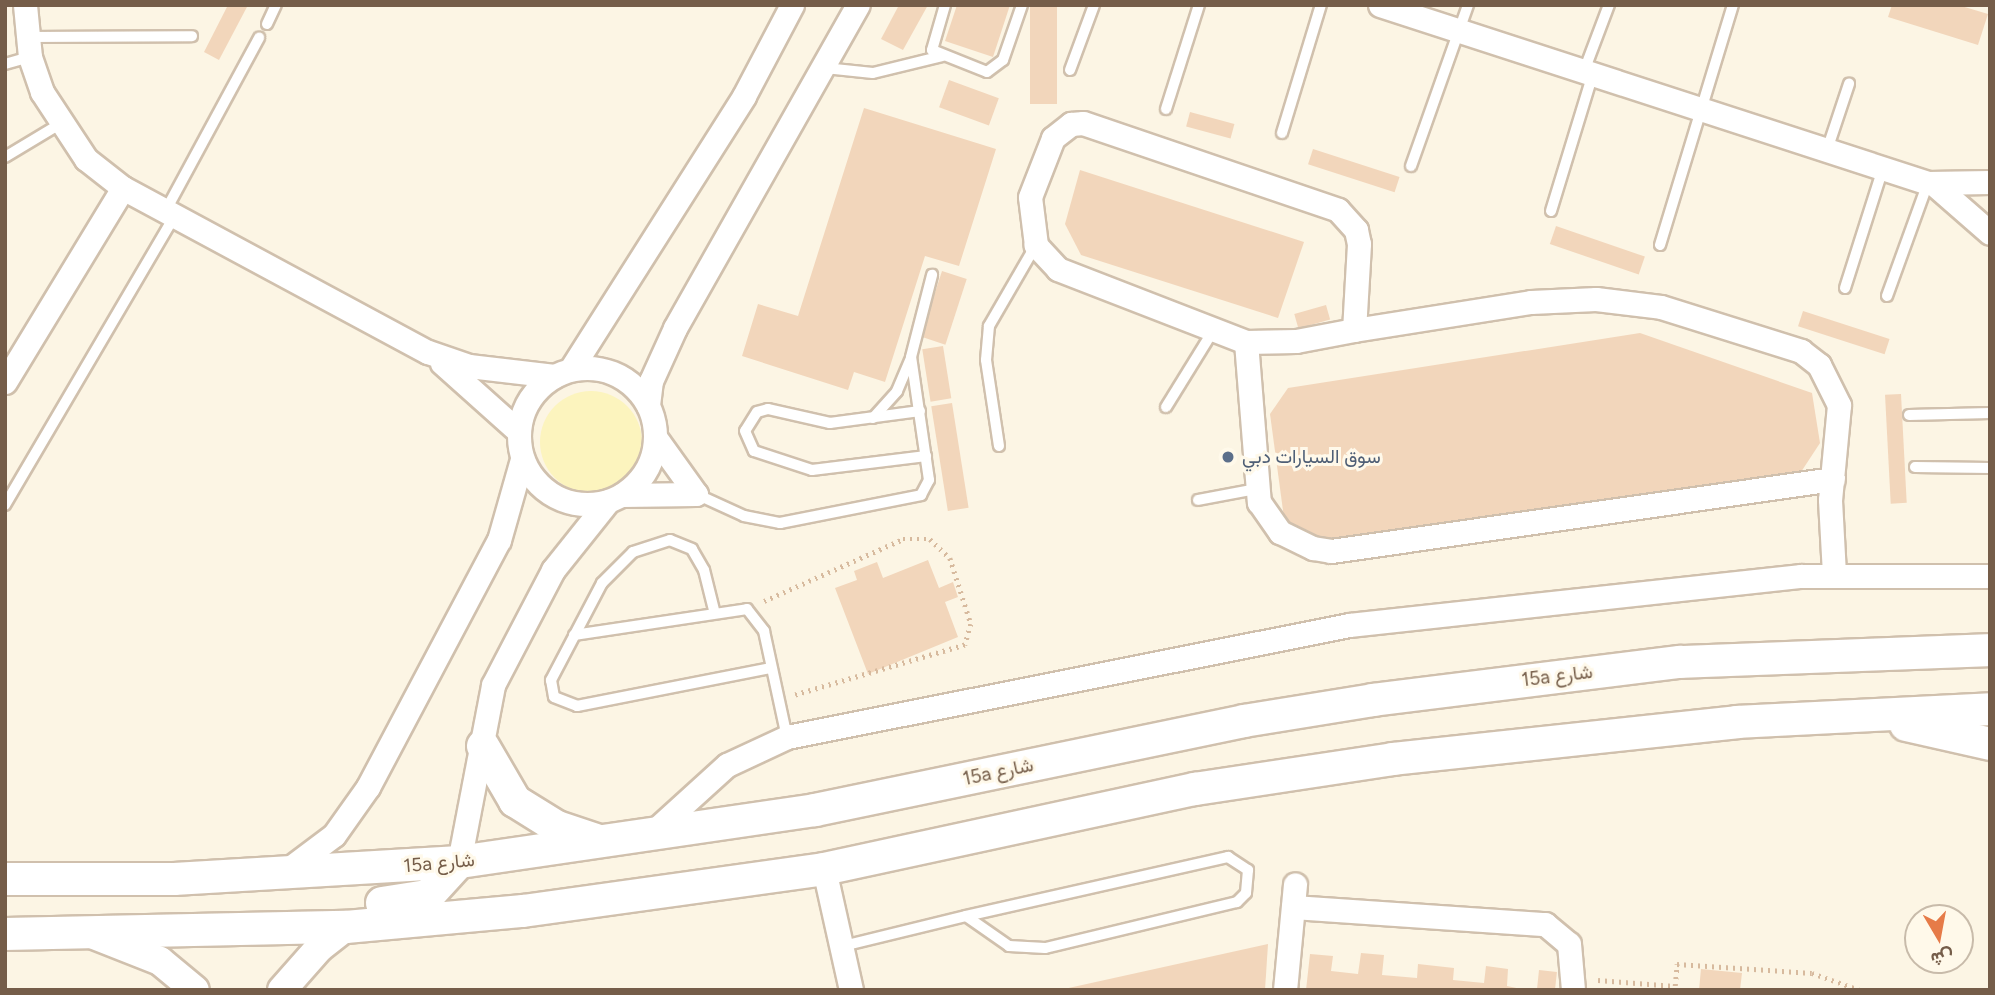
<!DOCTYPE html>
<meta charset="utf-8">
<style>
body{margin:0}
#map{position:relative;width:1995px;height:995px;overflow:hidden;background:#fcf5e4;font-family:Figtree,Vazirmatn,sans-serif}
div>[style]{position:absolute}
.sand>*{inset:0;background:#fcf4be}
.round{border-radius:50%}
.building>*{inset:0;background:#f2d6bb;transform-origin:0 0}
.path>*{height:4.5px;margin-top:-2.25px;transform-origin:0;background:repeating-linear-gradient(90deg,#d7ba9e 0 2px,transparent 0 7px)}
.roads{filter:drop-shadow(2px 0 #d0c0ad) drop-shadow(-2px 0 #d0c0ad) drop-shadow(0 2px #d0c0ad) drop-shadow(0 -2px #d0c0ad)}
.service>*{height:10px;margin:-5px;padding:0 5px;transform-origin:5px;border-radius:5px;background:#fff}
.minor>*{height:23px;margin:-11.5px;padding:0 11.5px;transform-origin:11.5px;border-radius:11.5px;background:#fff}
.minor>.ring{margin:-11.5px;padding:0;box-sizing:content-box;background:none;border:23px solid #fff;border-radius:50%}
.tertiary>*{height:28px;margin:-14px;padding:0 14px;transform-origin:14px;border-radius:14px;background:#fff}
.secondary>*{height:32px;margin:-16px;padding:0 16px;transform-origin:16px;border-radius:16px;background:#fff}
.dots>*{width:19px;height:19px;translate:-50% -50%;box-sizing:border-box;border:4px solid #fff9ea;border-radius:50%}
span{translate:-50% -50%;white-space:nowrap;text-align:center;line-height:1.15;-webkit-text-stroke:6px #fff9ea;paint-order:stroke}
.service-label{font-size:19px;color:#4e5e75}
.left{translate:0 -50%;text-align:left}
.street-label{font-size:19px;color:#755d49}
.frame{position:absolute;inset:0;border:7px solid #755d49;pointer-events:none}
.north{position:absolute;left:1904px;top:904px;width:70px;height:70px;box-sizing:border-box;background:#fff9ea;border:2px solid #c8bbaa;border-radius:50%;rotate:170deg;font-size:19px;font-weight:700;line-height:28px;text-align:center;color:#755d49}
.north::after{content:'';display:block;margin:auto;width:24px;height:32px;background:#e67b48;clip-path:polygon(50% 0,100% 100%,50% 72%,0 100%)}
</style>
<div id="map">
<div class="sand">
<i class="round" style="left:540px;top:391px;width:102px;height:102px"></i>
</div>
<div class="building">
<i style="clip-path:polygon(228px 5px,248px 5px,219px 60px,204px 52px)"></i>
<i style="clip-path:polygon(899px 5px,928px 5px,903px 50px,881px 39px)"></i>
<i style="clip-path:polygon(957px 5px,1010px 5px,993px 57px,945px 41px)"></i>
<i style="left:1030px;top:5px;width:27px;height:99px"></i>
<i style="clip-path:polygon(1892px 5px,1958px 5px,1988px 14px,1978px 45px,1888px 17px)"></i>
<i style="left:949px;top:80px;width:53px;height:29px;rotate:20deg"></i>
<i style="clip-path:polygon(864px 108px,996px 149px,959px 266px,925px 256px,885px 382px,854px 372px,848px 390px,742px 356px,758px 304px,798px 316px)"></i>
<i style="left:1190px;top:112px;width:46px;height:15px;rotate:15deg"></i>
<i style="left:1313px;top:149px;width:91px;height:16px;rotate:18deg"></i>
<i style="clip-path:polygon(1080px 170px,1304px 242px,1278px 318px,1081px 255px,1065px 224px)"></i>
<i style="left:1556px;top:226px;width:94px;height:19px;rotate:19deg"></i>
<i style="left:942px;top:271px;width:26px;height:69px;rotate:18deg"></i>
<i style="left:1326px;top:305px;width:15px;height:33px;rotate:74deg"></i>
<i style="left:1803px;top:311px;width:91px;height:16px;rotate:18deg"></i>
<i style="clip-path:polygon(1640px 333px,1812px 393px,1820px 443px,1801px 472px,1315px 543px,1284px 518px,1270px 414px,1288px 388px)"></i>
<i style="left:943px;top:346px;width:53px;height:21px;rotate:81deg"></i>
<i style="left:1901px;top:394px;width:109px;height:16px;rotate:87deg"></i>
<i style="left:952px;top:403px;width:106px;height:21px;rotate:81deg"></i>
<i style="clip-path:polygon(928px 560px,939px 588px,953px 582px,958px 597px,945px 602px,958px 637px,868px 674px,835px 588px,857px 580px,854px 571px,877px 562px,883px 578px)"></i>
<i style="clip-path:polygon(1268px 944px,1265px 990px,1064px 990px,1064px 989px)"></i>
<i style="clip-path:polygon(1361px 953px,1384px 955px,1382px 975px,1417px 978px,1418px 964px,1454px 968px,1453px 980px,1484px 983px,1486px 966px,1508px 969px,1507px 986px,1526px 990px,1306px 990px,1310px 954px,1333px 956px,1331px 971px,1358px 974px)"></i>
<i style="clip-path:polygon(1701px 969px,1742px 973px,1740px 990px,1699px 990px)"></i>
<i style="left:1539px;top:970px;width:18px;height:20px;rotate:6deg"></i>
</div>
<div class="path">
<i style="left:764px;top:601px;width:152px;rotate:-24deg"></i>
<i style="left:903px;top:539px;width:27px"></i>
<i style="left:930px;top:539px;width:28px;rotate:44deg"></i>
<i style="left:950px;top:558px;width:69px;rotate:72.3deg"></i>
<i style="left:971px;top:624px;width:22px;rotate:106deg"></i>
<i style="left:965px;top:645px;width:177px;rotate:163.6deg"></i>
<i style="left:1598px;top:980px;width:77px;rotate:4.5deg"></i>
<i style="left:1675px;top:986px;width:22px;rotate:-85deg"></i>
<i style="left:1677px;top:964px;width:135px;rotate:3.8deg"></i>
<i style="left:1812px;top:973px;width:51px;rotate:19.5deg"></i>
</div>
<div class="roads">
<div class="service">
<i style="left:945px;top:5px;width:47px;rotate:106.1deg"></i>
<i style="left:932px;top:50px;width:59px;rotate:21.8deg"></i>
<i style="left:987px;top:72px;width:20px;rotate:-37deg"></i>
<i style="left:1003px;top:60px;width:58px;rotate:-70.9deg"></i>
<i style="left:267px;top:24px;width:21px;rotate:-65deg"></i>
<i style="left:27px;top:37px;width:165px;rotate:-0.3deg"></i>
<i style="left:5px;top:64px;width:26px;rotate:-16deg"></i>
<i style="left:825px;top:68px;width:48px;rotate:5.9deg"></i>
<i style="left:873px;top:73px;width:71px;rotate:-13.8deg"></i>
<i style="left:1070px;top:70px;width:69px;rotate:-69.7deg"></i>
<i style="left:1584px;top:71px;width:71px;rotate:-69.3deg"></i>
<i style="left:1166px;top:109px;width:109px;rotate:-72.4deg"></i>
<i style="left:1282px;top:133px;width:134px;rotate:-73.1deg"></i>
<i style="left:1827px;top:150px;width:70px;rotate:-71.6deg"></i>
<i style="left:5px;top:157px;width:64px;rotate:-31deg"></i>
<i style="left:1411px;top:166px;width:171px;rotate:-70.5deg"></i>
<i style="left:166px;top:210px;width:196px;rotate:-61.6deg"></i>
<i style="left:1551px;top:211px;width:143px;rotate:-73deg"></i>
<i style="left:1660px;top:245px;width:251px;rotate:-73.1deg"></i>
<i style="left:1845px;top:288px;width:126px;rotate:-72.4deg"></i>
<i style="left:1887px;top:296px;width:120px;rotate:-70.1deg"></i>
<i style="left:1166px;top:407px;width:89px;rotate:-58.3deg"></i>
<i style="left:920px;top:411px;width:91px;rotate:172.4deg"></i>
<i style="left:830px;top:423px;width:64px;rotate:-167.3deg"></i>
<i style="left:768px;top:409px;width:11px;rotate:165deg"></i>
<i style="left:757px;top:412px;width:22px;rotate:122deg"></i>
<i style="left:745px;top:431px;width:22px;rotate:66deg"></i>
<i style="left:754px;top:451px;width:61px;rotate:18.1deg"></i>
<i style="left:812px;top:470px;width:115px;rotate:-7deg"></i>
<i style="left:1909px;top:415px;width:81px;rotate:-1.4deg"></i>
<i style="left:873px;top:418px;width:36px;rotate:-48deg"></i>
<i style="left:897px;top:391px;width:34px;rotate:-67deg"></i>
<i style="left:999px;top:446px;width:87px;rotate:-98.6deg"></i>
<i style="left:986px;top:360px;width:34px;rotate:-85deg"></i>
<i style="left:989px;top:326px;width:94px;rotate:-59.9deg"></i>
<i style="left:1915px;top:467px;width:75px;rotate:0.8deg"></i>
<i style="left:696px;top:494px;width:53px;rotate:24.6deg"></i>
<i style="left:744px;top:516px;width:37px;rotate:11deg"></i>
<i style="left:780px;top:523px;width:144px;rotate:-11.2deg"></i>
<i style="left:921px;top:495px;width:17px;rotate:-62deg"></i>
<i style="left:929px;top:480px;width:124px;rotate:-98.3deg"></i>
<i style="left:911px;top:357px;width:85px;rotate:-75.6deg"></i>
<i style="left:1198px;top:500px;width:59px;rotate:-10.7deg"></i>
<i style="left:5px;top:505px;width:336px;rotate:-59.6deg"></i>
<i style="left:714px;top:610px;width:41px;rotate:-104deg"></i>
<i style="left:704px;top:570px;width:24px;rotate:-120deg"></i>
<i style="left:692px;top:549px;width:24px;rotate:-158deg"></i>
<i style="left:670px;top:540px;width:39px;rotate:162deg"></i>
<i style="left:633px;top:552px;width:44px;rotate:135deg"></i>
<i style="left:602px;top:583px;width:110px;rotate:117.7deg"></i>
<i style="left:551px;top:680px;width:17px;rotate:80deg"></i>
<i style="left:554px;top:697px;width:25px;rotate:21deg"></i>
<i style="left:577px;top:706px;width:198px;rotate:-11.1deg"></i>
<i style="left:574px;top:635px;width:175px;rotate:-8.5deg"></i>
<i style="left:747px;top:609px;width:28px;rotate:52deg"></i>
<i style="left:764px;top:631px;width:108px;rotate:77.8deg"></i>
<i style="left:1228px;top:857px;width:24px;rotate:33deg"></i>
<i style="left:1248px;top:870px;width:23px;rotate:95deg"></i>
<i style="left:1246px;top:893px;width:13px;rotate:135deg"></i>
<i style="left:1237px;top:902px;width:197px;rotate:166.5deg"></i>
<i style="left:1045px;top:948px;width:36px;rotate:-177deg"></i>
<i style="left:1009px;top:946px;width:52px;rotate:-145.1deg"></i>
<i style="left:966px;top:916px;width:269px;rotate:-12.7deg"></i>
<i style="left:843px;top:946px;width:127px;rotate:-13.7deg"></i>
</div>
<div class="minor">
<i style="left:25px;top:5px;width:52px;rotate:84.5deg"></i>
<i style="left:30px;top:57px;width:37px;rotate:71deg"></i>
<i style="left:42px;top:92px;width:80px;rotate:56.7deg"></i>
<i style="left:86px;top:159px;width:47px;rotate:38.1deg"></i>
<i style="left:123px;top:188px;width:346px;rotate:28.3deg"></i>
<i style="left:428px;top:352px;width:43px;rotate:18.9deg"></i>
<i style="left:469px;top:366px;width:86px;rotate:6.7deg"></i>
<i style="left:1380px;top:5px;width:576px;rotate:17.99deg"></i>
<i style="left:1928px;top:183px;width:62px;rotate:-0.9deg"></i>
<i style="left:1083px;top:123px;width:269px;rotate:18.8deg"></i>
<i style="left:1338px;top:210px;width:27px;rotate:48deg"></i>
<i style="left:1356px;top:230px;width:14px;rotate:78deg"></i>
<i style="left:1359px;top:244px;width:86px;rotate:93.3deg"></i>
<i style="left:1354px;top:330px;width:59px;rotate:169.3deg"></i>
<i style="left:1296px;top:341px;width:50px;rotate:178.9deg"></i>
<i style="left:1246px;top:342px;width:202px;rotate:-158.8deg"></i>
<i style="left:1058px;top:269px;width:33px;rotate:-133deg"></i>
<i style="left:1036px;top:245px;width:48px;rotate:-97.1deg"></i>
<i style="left:1030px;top:197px;width:63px;rotate:-68.7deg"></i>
<i style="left:1053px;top:138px;width:23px;rotate:-38deg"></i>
<i style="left:1071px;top:124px;width:12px;rotate:-5deg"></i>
<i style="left:1935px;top:185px;width:73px;rotate:41.1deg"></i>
<i style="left:1354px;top:330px;width:179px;rotate:-9deg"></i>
<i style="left:1531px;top:302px;width:65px;rotate:-2.6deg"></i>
<i style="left:1596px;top:299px;width:65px;rotate:7deg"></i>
<i style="left:1661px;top:307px;width:147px;rotate:17.4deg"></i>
<i style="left:1801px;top:351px;width:23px;rotate:38deg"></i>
<i style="left:1819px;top:365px;width:45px;rotate:63.4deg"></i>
<i style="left:1839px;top:405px;width:95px;rotate:95.4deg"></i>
<i style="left:1830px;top:500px;width:75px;rotate:86.9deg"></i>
<i style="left:1246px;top:342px;width:161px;rotate:85.4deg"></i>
<i style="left:1259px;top:502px;width:37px;rotate:55deg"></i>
<i style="left:1280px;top:532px;width:37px;rotate:26deg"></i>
<i style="left:1313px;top:548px;width:18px;rotate:9deg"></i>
<i style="left:1331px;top:551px;width:507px;rotate:-8.16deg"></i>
<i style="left:442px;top:363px;width:102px;rotate:41.8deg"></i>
<i class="ring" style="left:519px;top:368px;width:113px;height:113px"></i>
<i style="left:571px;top:369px;width:323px;rotate:-57.6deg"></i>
<i style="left:744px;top:96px;width:103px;rotate:-62.2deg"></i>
<i style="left:5px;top:382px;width:227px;rotate:-58.7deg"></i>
<i style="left:648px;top:405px;width:24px;rotate:-83deg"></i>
<i style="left:651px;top:381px;width:58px;rotate:-65.6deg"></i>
<i style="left:675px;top:328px;width:371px;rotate:-60.5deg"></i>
<i style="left:655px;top:437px;width:70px;rotate:54.3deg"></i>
<i style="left:622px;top:495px;width:74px;rotate:-0.8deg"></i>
<i style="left:653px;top:832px;width:100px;rotate:-42.2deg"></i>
<i style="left:727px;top:765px;width:66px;rotate:-25deg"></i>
<i style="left:787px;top:737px;width:573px;rotate:-11.27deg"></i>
<i style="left:1349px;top:625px;width:455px;rotate:-6.2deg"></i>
<i style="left:1801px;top:576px;width:189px"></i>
<i style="left:459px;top:862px;width:180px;rotate:-79.1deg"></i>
<i style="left:493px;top:685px;width:130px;rotate:-62.4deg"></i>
<i style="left:553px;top:570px;width:88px;rotate:-51.4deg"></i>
<i style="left:824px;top:869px;width:124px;rotate:77.4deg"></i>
<i style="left:286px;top:871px;width:60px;rotate:-36.9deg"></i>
<i style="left:334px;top:835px;width:59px;rotate:-54.7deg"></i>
<i style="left:368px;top:787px;width:280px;rotate:-62.1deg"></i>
<i style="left:499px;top:540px;width:84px;rotate:-74.1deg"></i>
<i style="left:1293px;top:907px;width:253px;rotate:3.9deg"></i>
<i style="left:1545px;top:924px;width:31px;rotate:40deg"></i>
<i style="left:1569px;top:944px;width:46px;rotate:85deg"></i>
<i style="left:1285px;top:990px;width:106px;rotate:-84.6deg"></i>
</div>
<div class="tertiary">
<i style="left:94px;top:935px;width:71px;rotate:21.5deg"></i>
<i style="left:160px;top:961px;width:45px;rotate:39.6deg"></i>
<i style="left:282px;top:990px;width:56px;rotate:-48.6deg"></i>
<i style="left:319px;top:948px;width:34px;rotate:-38deg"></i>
</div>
<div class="secondary">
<i style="left:1906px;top:725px;width:86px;rotate:12.7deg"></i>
<i style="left:483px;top:746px;width:64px;rotate:59.8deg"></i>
<i style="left:515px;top:801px;width:49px;rotate:31.8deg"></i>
<i style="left:557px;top:827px;width:41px;rotate:18.4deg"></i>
<i style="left:5px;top:879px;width:169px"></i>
<i style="left:174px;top:879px;width:286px;rotate:-3.4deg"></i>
<i style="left:459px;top:862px;width:360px;rotate:-8.3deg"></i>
<i style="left:815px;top:810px;width:438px;rotate:-11.7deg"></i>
<i style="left:1244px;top:721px;width:131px;rotate:-9.2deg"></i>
<i style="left:1373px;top:700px;width:309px;rotate:-7.1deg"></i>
<i style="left:1680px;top:662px;width:310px;rotate:-2.2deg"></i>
<i style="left:382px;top:903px;width:47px;rotate:-8.7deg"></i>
<i style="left:428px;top:896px;width:46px;rotate:-47.6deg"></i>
<i style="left:5px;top:934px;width:341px;rotate:-1.2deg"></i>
<i style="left:346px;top:927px;width:178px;rotate:-5.2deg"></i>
<i style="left:523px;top:911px;width:304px;rotate:-7.9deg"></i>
<i style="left:824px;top:869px;width:380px;rotate:-12.2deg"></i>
<i style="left:1195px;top:789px;width:200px;rotate:-8.6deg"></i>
<i style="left:1393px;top:759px;width:346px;rotate:-6.1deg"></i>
<i style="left:1737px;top:722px;width:253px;rotate:-2.9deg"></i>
</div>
</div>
<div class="dots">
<i style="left:1228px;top:457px;background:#5c6f8a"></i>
</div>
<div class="service-label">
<span class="left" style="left:1242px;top:457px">سوق السيارات دبي</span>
</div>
<div class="street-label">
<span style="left:1557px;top:676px;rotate:-7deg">15a شارع</span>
<span style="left:998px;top:772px;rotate:-12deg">15a شارع</span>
<span style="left:439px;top:863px;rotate:-5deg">15a شارع</span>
</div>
<div class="frame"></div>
<div class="north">ش</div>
</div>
